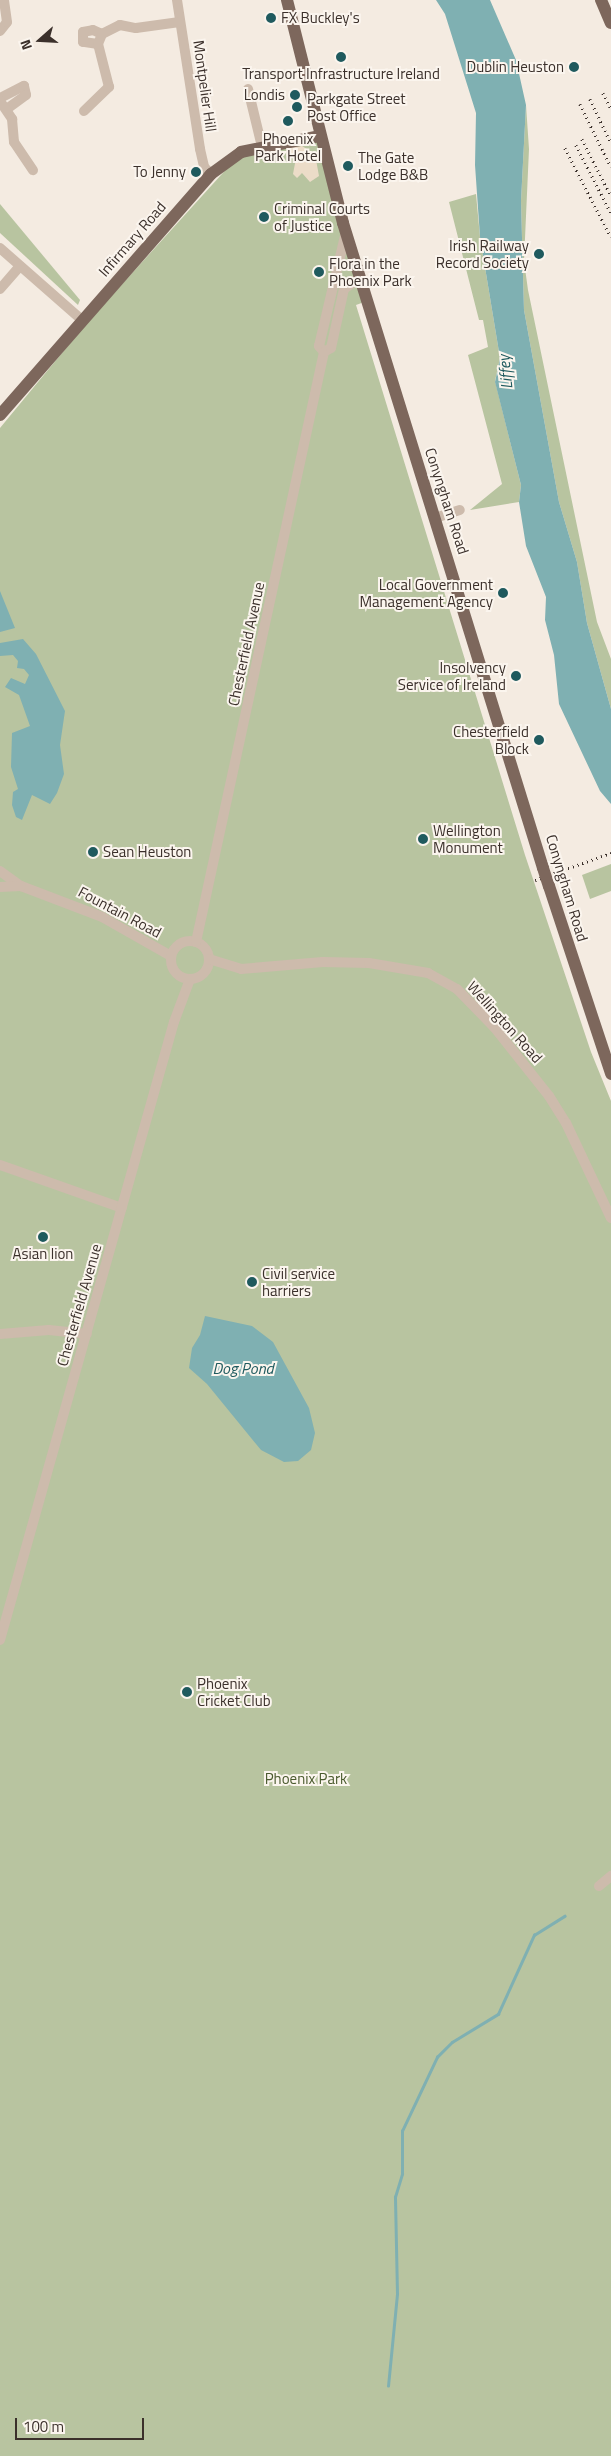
<!DOCTYPE html>
<style>
body{margin:0}
#map{position:relative;width:611px;height:2456px;overflow:hidden;background:#f4ebe1;font-family:"Titillium Web",sans-serif}
div>[style]{position:absolute}
.green>*{inset:0;background:#b8c4a0}
.plaza>*{inset:0;background:#ecdcc8}
.water>*{inset:0;background:#7fb0b2}
.stream>*{height:2.5px;margin:-1.25px;padding:0 1.25px;transform-origin:1.25px;border-radius:1.25px;background:#7fb0b2}
.minor>*{height:10px;margin:-5px;padding:0 5px;transform-origin:5px;border-radius:5px;background:#cdbbac}
.minor>.ring{margin:-5px;padding:0;box-sizing:content-box;background:none;border:10px solid #cdbbac;border-radius:50%}
.major>*{height:12px;margin:-6px;padding:0 6px;transform-origin:6px;border-radius:6px;background:#7d675c}
.rail>*{height:2.5px;margin-top:-1.25px;transform-origin:0;background:repeating-linear-gradient(90deg,#3b302b 0 1px,transparent 0 5px)}
.major-bridge>*{height:12px;margin:-6px;padding:0 6px;transform-origin:6px;border-radius:6px;background:#7d675c}
.dots>*{width:14px;height:14px;translate:-50% -50%;box-sizing:border-box;border:2px solid #fbf5ee;border-radius:50%}
span{translate:-50% -50%;white-space:nowrap;text-align:center;line-height:1.15;-webkit-text-stroke:4px #fbf5ee;paint-order:stroke}
.poi-label{font-size:15px;color:#3b302b}
.left{translate:0 -50%;text-align:left}
.right{translate:-100% -50%;text-align:right}
.street-label{font-size:15px;color:#3b302b}
.park-label{font-size:15px;color:#4a5a2e}
.water-label{font-size:16px;color:#1f5a5e;font-style:italic}
.north{position:absolute;left:15px;top:15px;width:50px;height:50px;-webkit-text-stroke:4px #fbf5ee;paint-order:stroke;rotate:251deg;font-size:14px;font-weight:700;line-height:20px;text-align:center;color:#3b302b}
.north::after{content:'';display:block;margin:auto;width:18px;height:22px;background:#3b302b;clip-path:polygon(50% 0,100% 100%,50% 72%,0 100%)}
.scale{position:absolute;left:15px;top:2418px;width:129px;height:22px;box-sizing:border-box;border:2px solid #3b302b;border-top:0;padding-left:6px;font-size:15px;line-height:18px;white-space:nowrap;color:#3b302b;-webkit-text-stroke:4px #fbf5ee;paint-order:stroke}
</style>
<div id="map">
<div class="green">
<i style="clip-path:polygon(526px 105px,529px 149px,524px 261px,528px 290px,597px 622px,611px 659px,611px 709px,587px 623px,577px 562px,559px 502px,524px 310px,521px 201px)"></i>
<i style="clip-path:polygon(320px 136px,367px 301px,356px 305px,525px 855px,591px 1052px,611px 1101px,611px 2456px,0 2456px,0 428px,86px 324px,231px 164px,255px 149px)"></i>
<i style="clip-path:polygon(476px 194px,480px 237px,500px 358px,495px 381px,521px 485px,519px 502px,470px 510px,502px 484px,468px 355px,488px 347px,483px 320px,479px 320px,449px 202px)"></i>
<i style="clip-path:polygon(0 204px,80px 300px,78px 305px,0 233px)"></i>
<i style="clip-path:polygon(611px 864px,611px 891px,590px 899px,582px 875px)"></i>
</div>
<div class="plaza">
<i style="clip-path:polygon(302px 146px,315px 154px,319px 176px,310px 182px,302px 173px,297px 178px,293px 174px,296px 158px,286px 156px,287px 148px)"></i>
</div>
<div class="water">
<i style="clip-path:polygon(436px 0,490px 0,516px 60px,526px 105px,521px 201px,524px 310px,559px 502px,577px 562px,587px 623px,611px 709px,611px 804px,600px 791px,559px 704px,554px 655px,545px 620px,546px 597px,526px 546px,519px 502px,521px 485px,495px 382px,500px 358px,480px 237px,475px 165px,476px 113px,445px 14px)"></i>
<i style="clip-path:polygon(0 591px,15px 628px,0 632px)"></i>
<i style="clip-path:polygon(23px 639px,36px 654px,65px 711px,60px 745px,64px 774px,57px 793px,50px 804px,32px 795px,22px 820px,16px 817px,12px 805px,13px 792px,18px 789px,11px 767px,12px 733px,30px 726px,19px 695px,5px 687px,11px 678px,25px 684px,29px 675px,24px 669px,17px 668px,18px 661px,13px 655px,0 656px,0 643px)"></i>
<i style="clip-path:polygon(205px 1316px,252px 1326px,273px 1342px,309px 1408px,315px 1433px,311px 1450px,298px 1461px,284px 1462px,261px 1450px,207px 1384px,189px 1368px,192px 1348px,200px 1335px)"></i>
</div>
<div class="stream">
<i style="left:388px;top:2386px;width:92px;rotate:-84.4deg"></i>
<i style="left:397px;top:2294px;width:97px;rotate:-91.2deg"></i>
<i style="left:395px;top:2197px;width:24px;rotate:-73deg"></i>
<i style="left:402px;top:2174px;width:43px;rotate:-90deg"></i>
<i style="left:402px;top:2131px;width:82px;rotate:-64.7deg"></i>
<i style="left:437px;top:2057px;width:21px;rotate:-45deg"></i>
<i style="left:452px;top:2042px;width:54px;rotate:-31.3deg"></i>
<i style="left:498px;top:2014px;width:87px;rotate:-65.5deg"></i>
<i style="left:534px;top:1935px;width:36px;rotate:-32deg"></i>
</div>
<div class="minor">
<i style="left:177px;top:0;width:151px;rotate:81.2deg"></i>
<i style="left:200px;top:149px;width:18px;rotate:77deg"></i>
<i style="left:204px;top:167px;width:10px;rotate:45deg"></i>
<i style="left:0;top:31px;width:11px;rotate:-52deg"></i>
<i style="left:7px;top:22px;width:22px;rotate:-98deg"></i>
<i style="left:98px;top:44px;width:15px;rotate:-172deg"></i>
<i style="left:83px;top:42px;width:10px;rotate:-90deg"></i>
<i style="left:83px;top:32px;width:10px;rotate:-11deg"></i>
<i style="left:93px;top:30px;width:10px;rotate:24deg"></i>
<i style="left:248px;top:89px;width:60px;rotate:76.4deg"></i>
<i style="left:0;top:98px;width:27px;rotate:-27deg"></i>
<i style="left:24px;top:86px;width:9px;rotate:77deg"></i>
<i style="left:26px;top:95px;width:24px;rotate:144deg"></i>
<i style="left:0;top:101px;width:22px;rotate:56deg"></i>
<i style="left:12px;top:119px;width:23px;rotate:85deg"></i>
<i style="left:14px;top:142px;width:34px;rotate:56deg"></i>
<i style="left:84px;top:111px;width:35px;rotate:-44deg"></i>
<i style="left:109px;top:87px;width:44px;rotate:-104.3deg"></i>
<i style="left:98px;top:44px;width:11px;rotate:-68deg"></i>
<i style="left:102px;top:34px;width:20px;rotate:-27deg"></i>
<i style="left:120px;top:25px;width:16px;rotate:11deg"></i>
<i style="left:136px;top:28px;width:44px;rotate:-7.8deg"></i>
<i style="left:0;top:248px;width:111px;rotate:41.3deg"></i>
<i style="left:0;top:289px;width:30px;rotate:-49deg"></i>
<i style="left:324px;top:352px;width:8px;rotate:-130deg"></i>
<i style="left:319px;top:346px;width:117px;rotate:-76.7deg"></i>
<i style="left:435px;top:518px;width:26px;rotate:-18deg"></i>
<i style="left:0;top:871px;width:26px;rotate:36deg"></i>
<i style="left:21px;top:886px;width:87px;rotate:20.9deg"></i>
<i style="left:102px;top:917px;width:79px;rotate:29.5deg"></i>
<i style="left:0;top:887px;width:21px;rotate:-3deg"></i>
<i class="ring" style="left:171px;top:941px;width:28px;height:28px"></i>
<i style="left:196px;top:942px;width:604px;rotate:-77.76deg"></i>
<i style="left:324px;top:352px;width:8px;rotate:-30deg"></i>
<i style="left:331px;top:348px;width:60px;rotate:-77.6deg"></i>
<i style="left:344px;top:289px;width:19px;rotate:-35deg"></i>
<i style="left:209px;top:959px;width:34px;rotate:17deg"></i>
<i style="left:241px;top:969px;width:82px;rotate:-4.9deg"></i>
<i style="left:323px;top:962px;width:46px;rotate:1.2deg"></i>
<i style="left:369px;top:963px;width:60px;rotate:9.6deg"></i>
<i style="left:428px;top:973px;width:33px;rotate:29deg"></i>
<i style="left:457px;top:989px;width:53px;rotate:45.8deg"></i>
<i style="left:494px;top:1027px;width:88px;rotate:51.4deg"></i>
<i style="left:549px;top:1096px;width:32px;rotate:58deg"></i>
<i style="left:566px;top:1123px;width:105px;rotate:64.7deg"></i>
<i style="left:0;top:1165px;width:129px;rotate:19.4deg"></i>
<i style="left:0;top:1334px;width:49px;rotate:-4.7deg"></i>
<i style="left:49px;top:1330px;width:38px;rotate:6deg"></i>
<i style="left:0;top:1640px;width:642px;rotate:-74.28deg"></i>
<i style="left:174px;top:1022px;width:46px;rotate:-69.6deg"></i>
<i style="left:599px;top:1886px;width:16px;rotate:-40deg"></i>
</div>
<div class="major">
<i style="left:287px;top:0;width:230px;rotate:75.9deg"></i>
<i style="left:343px;top:223px;width:675px;rotate:72.77deg"></i>
<i style="left:601px;top:0;width:25px;rotate:67deg"></i>
<i style="left:0;top:415px;width:320px;rotate:-48.8deg"></i>
<i style="left:211px;top:174px;width:37px;rotate:-36deg"></i>
<i style="left:241px;top:152px;width:81px;rotate:-11.4deg"></i>
<i style="left:549px;top:886px;width:198px;rotate:71.7deg"></i>
</div>
<div class="rail">
<i style="left:603px;top:93px;width:18px;rotate:63deg"></i>
<i style="left:590px;top:99px;width:49px;rotate:64.5deg"></i>
<i style="left:580px;top:104px;width:70px;rotate:63.8deg"></i>
<i style="left:582px;top:139px;width:64px;rotate:63deg"></i>
<i style="left:576px;top:145px;width:76px;rotate:62.8deg"></i>
<i style="left:565px;top:148px;width:100px;rotate:62.7deg"></i>
<i style="left:535px;top:880px;width:81px;rotate:-19.6deg"></i>
</div>
<div class="major-bridge">
<i style="left:543px;top:868px;width:19px;rotate:72deg"></i>
</div>
<div class="dots">
<i style="left:271px;top:18px;background:#1f5a5e"></i>
<i style="left:341px;top:57px;background:#1f5a5e"></i>
<i style="left:574px;top:67px;background:#1f5a5e"></i>
<i style="left:295px;top:95px;background:#1f5a5e"></i>
<i style="left:297px;top:107px;background:#1f5a5e"></i>
<i style="left:288px;top:121px;background:#1f5a5e"></i>
<i style="left:348px;top:166px;background:#1f5a5e"></i>
<i style="left:196px;top:172px;background:#1f5a5e"></i>
<i style="left:264px;top:217px;background:#1f5a5e"></i>
<i style="left:539px;top:254px;background:#1f5a5e"></i>
<i style="left:319px;top:272px;background:#1f5a5e"></i>
<i style="left:503px;top:593px;background:#1f5a5e"></i>
<i style="left:516px;top:676px;background:#1f5a5e"></i>
<i style="left:539px;top:740px;background:#1f5a5e"></i>
<i style="left:423px;top:839px;background:#1f5a5e"></i>
<i style="left:93px;top:852px;background:#1f5a5e"></i>
<i style="left:43px;top:1237px;background:#1f5a5e"></i>
<i style="left:252px;top:1282px;background:#1f5a5e"></i>
<i style="left:187px;top:1692px;background:#1f5a5e"></i>
</div>
<div class="poi-label">
<span class="left" style="left:281px;top:18px">FX Buckley's</span>
<span class="right" style="left:564px;top:67px">Dublin Heuston</span>
<span style="left:341px;top:74px">Transport Infrastructure Ireland</span>
<span class="right" style="left:285px;top:95px">Londis</span>
<span class="left" style="left:307px;top:107px">Parkgate Street<br>Post Office</span>
<span style="left:288px;top:147px">Phoenix<br>Park Hotel</span>
<span class="left" style="left:358px;top:166px">The Gate<br>Lodge B&amp;B</span>
<span class="right" style="left:186px;top:172px">To Jenny</span>
<span class="left" style="left:274px;top:217px">Criminal Courts<br>of Justice</span>
<span class="right" style="left:529px;top:254px">Irish Railway<br>Record Society</span>
<span class="left" style="left:329px;top:272px">Flora in the<br>Phoenix Park</span>
<span class="right" style="left:493px;top:593px">Local Government<br>Management Agency</span>
<span class="right" style="left:506px;top:676px">Insolvency<br>Service of Ireland</span>
<span class="right" style="left:529px;top:740px">Chesterfield<br>Block</span>
<span class="left" style="left:433px;top:839px">Wellington<br>Monument</span>
<span class="left" style="left:103px;top:852px">Sean Heuston</span>
<span style="left:43px;top:1254px">Asian lion</span>
<span class="left" style="left:262px;top:1282px">Civil service<br>harriers</span>
<span class="left" style="left:197px;top:1692px">Phoenix<br>Cricket Club</span>
</div>
<div class="street-label">
<span style="left:205px;top:86px;rotate:82deg">Montpelier Hill</span>
<span style="left:132px;top:239px;rotate:-49deg">Infirmary Road</span>
<span style="left:447px;top:501px;rotate:72deg">Conyngham Road</span>
<span style="left:246px;top:644px;rotate:-78deg">Chesterfield Avenue</span>
<span style="left:567px;top:888px;rotate:73deg">Conyngham Road</span>
<span style="left:120px;top:912px;rotate:28deg">Fountain Road</span>
<span style="left:505px;top:1022px;rotate:48deg">Wellington Road</span>
<span style="left:79px;top:1305px;rotate:-74deg">Chesterfield Avenue</span>
</div>
<div class="park-label">
<span style="left:306px;top:1779px">Phoenix Park</span>
</div>
<div class="water-label">
<span style="left:505px;top:372px;rotate:-96deg">Liffey</span>
<span style="left:243px;top:1368px">Dog Pond</span>
</div>
<div class="north">N</div>
<div class="scale">100 m</div>
</div>
